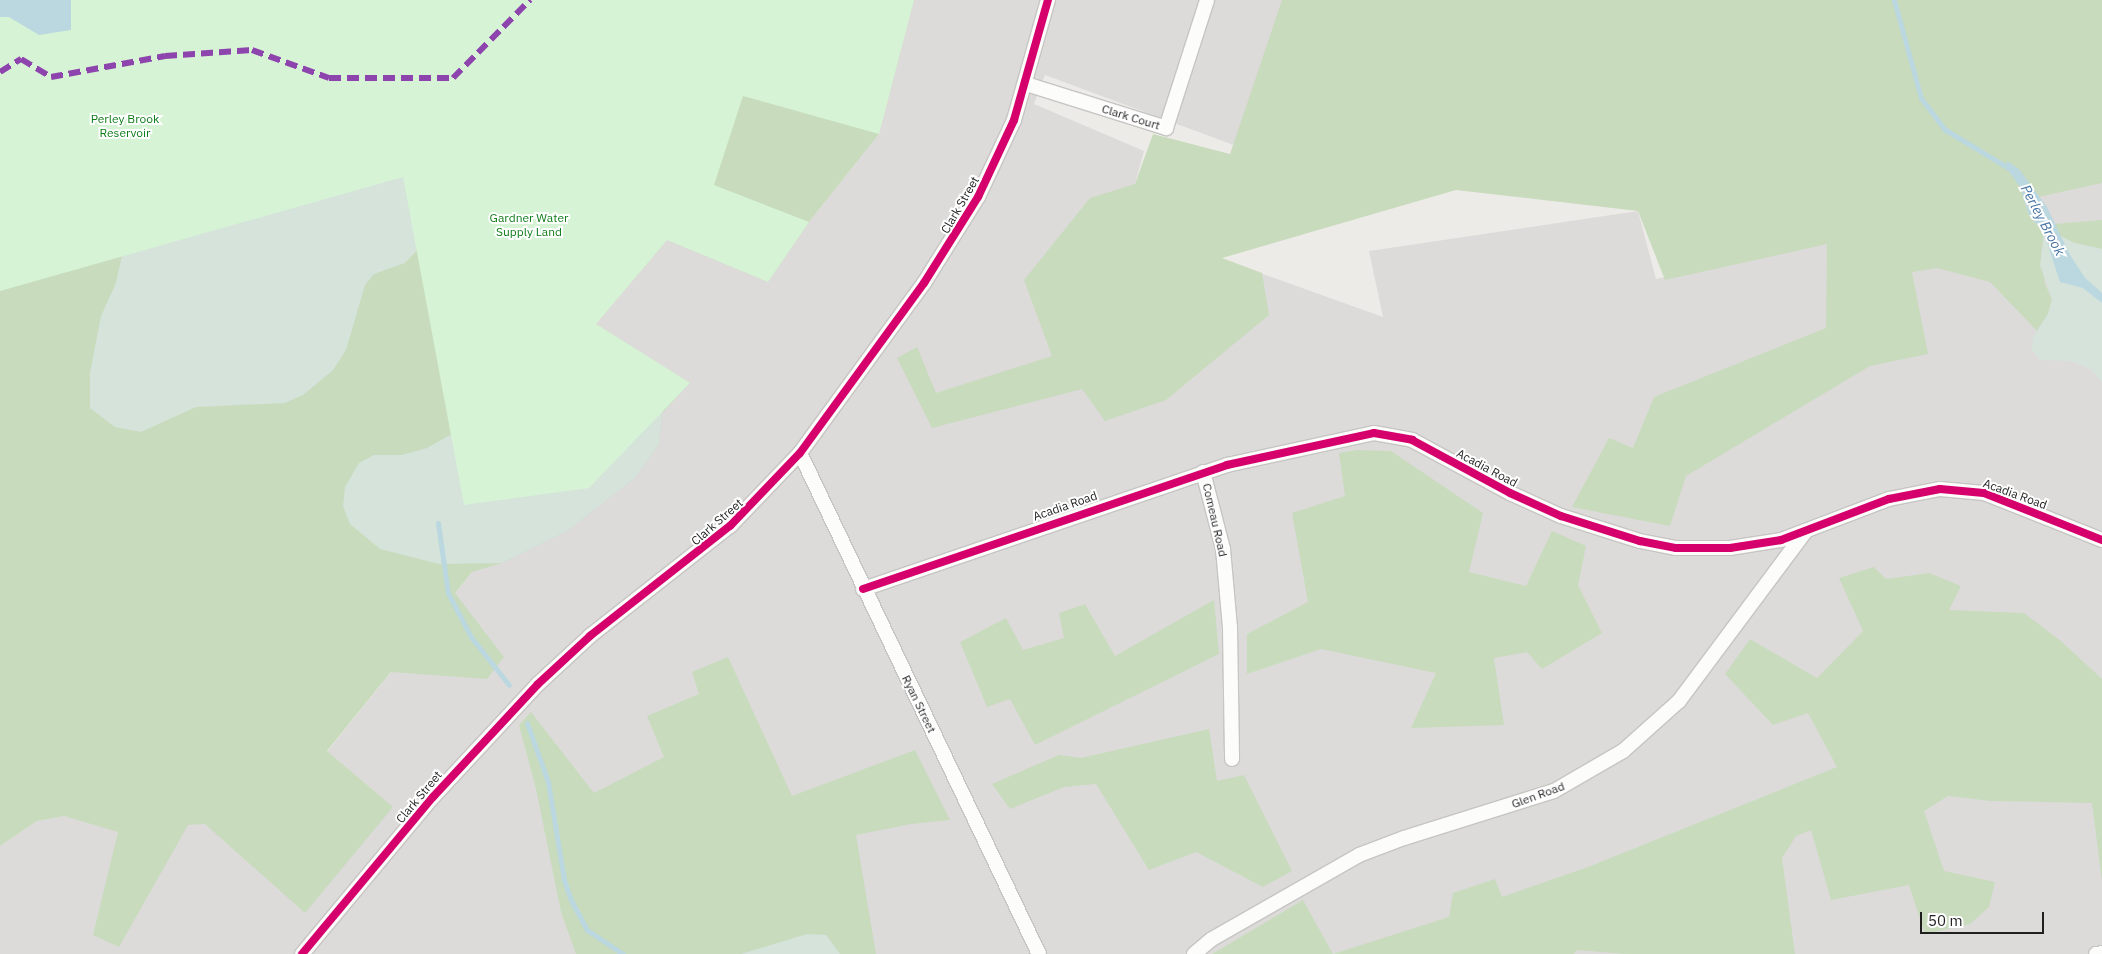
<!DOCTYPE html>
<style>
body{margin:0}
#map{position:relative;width:2102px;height:954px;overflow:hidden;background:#edebe7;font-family:"IBM Plex Sans",sans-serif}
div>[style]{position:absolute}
.residential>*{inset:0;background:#dcdbd9}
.forest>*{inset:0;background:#c8dbbd}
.wetland>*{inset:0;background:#d5e3db}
.park>*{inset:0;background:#d6f3d6}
.water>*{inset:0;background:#bbd7df}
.stream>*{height:5px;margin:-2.5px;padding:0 2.5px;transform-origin:2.5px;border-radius:2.5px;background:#bbd7df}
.roads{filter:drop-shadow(1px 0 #c6c5c3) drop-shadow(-1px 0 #c6c5c3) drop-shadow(0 1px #c6c5c3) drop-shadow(0 -1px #c6c5c3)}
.minor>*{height:14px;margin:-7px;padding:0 7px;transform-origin:7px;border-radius:7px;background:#fcfcfb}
.quiet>*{height:6px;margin-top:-3px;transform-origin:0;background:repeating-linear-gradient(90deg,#8e44ad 0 12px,transparent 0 18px)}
.cycleway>*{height:8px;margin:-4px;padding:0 4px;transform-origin:4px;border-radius:4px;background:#d6006c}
span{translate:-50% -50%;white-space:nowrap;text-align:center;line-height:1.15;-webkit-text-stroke:4px #fff;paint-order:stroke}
.street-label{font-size:12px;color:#1f1f1f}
.park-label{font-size:12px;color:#0d7c18}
.water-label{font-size:14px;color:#4976a5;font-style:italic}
.scale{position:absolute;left:1920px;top:912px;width:124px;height:22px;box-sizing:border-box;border:2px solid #1f1f1f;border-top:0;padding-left:6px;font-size:15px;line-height:18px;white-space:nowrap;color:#1f1f1f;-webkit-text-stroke:4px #fff;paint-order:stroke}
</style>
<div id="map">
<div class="residential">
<i style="clip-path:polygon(914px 0,1389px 0,1347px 187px,1045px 75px,1034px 104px,1144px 151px,1124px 224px,1383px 317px,1369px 251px,1638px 211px,1656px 279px,2102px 181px,2102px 954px,0 954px,0 846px,37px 821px,165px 796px,272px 820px,472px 572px,464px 505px,690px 383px,596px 324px,667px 240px,809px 222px,879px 134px)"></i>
</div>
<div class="forest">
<i style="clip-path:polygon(72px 0,914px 0,879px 134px,809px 222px,768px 282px,667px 240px,596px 324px,690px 383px,662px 413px,659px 444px,636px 477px,567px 531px,502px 563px,472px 572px,455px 593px,504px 657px,487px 679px,391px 672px,327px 751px,393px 807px,305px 913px,205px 824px,188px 825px,119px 947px,93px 935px,118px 832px,64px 816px,37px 821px,0 846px,0 17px)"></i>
<i style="clip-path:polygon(1282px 0,2102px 0,2102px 183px,2024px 200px,2029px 215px,2044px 233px,2041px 254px,2045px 284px,2052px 299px,2048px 314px,2037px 331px,1990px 282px,1937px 268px,1912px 272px,1928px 354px,1870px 366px,1686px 476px,1670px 526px,1572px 507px,1609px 438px,1633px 448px,1654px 397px,1826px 328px,1827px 244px,1665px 280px,1638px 211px,1456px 190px,1222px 258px,1262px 273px,1269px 315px,1166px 400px,1105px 421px,1082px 389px,932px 428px,897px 358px,917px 347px,936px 393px,1052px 356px,1024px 280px,1090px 198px,1135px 184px,1153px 134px,1230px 154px)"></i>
<i style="clip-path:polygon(2102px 220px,2102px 249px,2074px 243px,2057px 234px,2053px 224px)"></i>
<i style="clip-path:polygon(1357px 450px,1391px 451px,1483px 513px,1469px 572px,1526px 586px,1552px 531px,1586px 546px,1578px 585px,1602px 633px,1542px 669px,1527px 652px,1494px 658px,1504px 725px,1411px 728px,1436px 673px,1321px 649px,1247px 674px,1247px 634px,1308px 602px,1292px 513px,1345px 496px,1339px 453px)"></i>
<i style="clip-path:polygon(1874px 567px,1886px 579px,1929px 573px,1961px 586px,1949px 610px,2024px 613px,2062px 642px,2102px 679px,2102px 881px,2092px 803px,1991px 801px,1948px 796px,1924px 811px,1944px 871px,1995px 882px,1989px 907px,1970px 924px,1925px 934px,1909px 885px,1831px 900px,1811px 830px,1796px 836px,1782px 858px,1795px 954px,1626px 954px,1577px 950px,1574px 954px,1212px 954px,1303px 900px,1333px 954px,1449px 917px,1453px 893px,1495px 879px,1502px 897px,1588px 867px,1837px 767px,1808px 713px,1773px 725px,1725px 674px,1750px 639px,1817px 678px,1863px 631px,1839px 578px)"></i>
<i style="clip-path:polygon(1214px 600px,1219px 654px,1035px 745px,1010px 699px,987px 707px,960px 642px,1006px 618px,1023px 650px,1064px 638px,1059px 613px,1085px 604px,1115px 656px)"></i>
<i style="clip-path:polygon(728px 657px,792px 796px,915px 750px,950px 820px,911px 824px,856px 835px,876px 954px,576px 954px,561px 912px,536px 789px,519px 725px,531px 712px,594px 793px,664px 757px,647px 716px,699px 694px,692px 672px)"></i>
<i style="clip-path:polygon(1209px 729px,1217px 781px,1244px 775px,1292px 871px,1263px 887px,1196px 852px,1149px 870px,1096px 784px,1064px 787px,1010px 809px,992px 784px,1059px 755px,1081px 758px)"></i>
</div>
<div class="wetland">
<i style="clip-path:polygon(388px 172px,413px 181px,418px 249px,405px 263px,374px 274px,365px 285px,346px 350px,333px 370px,303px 395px,285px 403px,196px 407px,141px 432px,115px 427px,90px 408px,90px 373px,101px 316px,116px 283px,129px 223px)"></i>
<i style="clip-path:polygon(2057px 234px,2074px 243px,2102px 249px,2102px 383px,2092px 370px,2071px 361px,2040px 360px,2032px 350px,2033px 337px,2048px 314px,2052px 299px,2040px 265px,2044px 237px)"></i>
<i style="clip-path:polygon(663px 402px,659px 444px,636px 477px,567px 531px,502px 563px,439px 564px,380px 549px,350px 524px,343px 506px,345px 487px,359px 463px,374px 455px,402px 455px,427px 448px,459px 430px)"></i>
<i style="clip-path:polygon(807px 934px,826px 935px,840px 954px,741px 954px)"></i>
</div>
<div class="park">
<i style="clip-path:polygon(0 0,914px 0,879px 134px,743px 96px,714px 185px,809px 222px,768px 282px,667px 240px,596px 324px,690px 383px,589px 488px,464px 505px,403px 177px,0 291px)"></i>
</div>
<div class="water">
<i style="clip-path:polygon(0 0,71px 0,71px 30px,39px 35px,9px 17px,0 17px)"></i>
<i style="clip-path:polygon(2007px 161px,2019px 169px,2047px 207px,2070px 255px,2085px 278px,2102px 293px,2102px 303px,2083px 288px,2060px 282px,2044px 233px,2029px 215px,2020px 187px,2006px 167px)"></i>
</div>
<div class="stream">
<i style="left:1894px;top:0;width:102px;rotate:74.6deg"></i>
<i style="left:1921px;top:98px;width:39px;rotate:53deg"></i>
<i style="left:1944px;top:129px;width:79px;rotate:31.1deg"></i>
<i style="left:438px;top:523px;width:71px;rotate:81.9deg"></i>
<i style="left:448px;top:593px;width:50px;rotate:62.4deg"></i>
<i style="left:471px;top:637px;width:61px;rotate:51.6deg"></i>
<i style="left:527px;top:723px;width:63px;rotate:70.4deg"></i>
<i style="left:548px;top:782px;width:99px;rotate:80.7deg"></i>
<i style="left:564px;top:880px;width:21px;rotate:71deg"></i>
<i style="left:571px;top:900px;width:34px;rotate:62deg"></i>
<i style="left:587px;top:930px;width:43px;rotate:33.7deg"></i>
</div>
<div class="roads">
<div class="minor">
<i style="left:1026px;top:84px;width:147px;rotate:17.4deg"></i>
<i style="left:1166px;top:128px;width:134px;rotate:-72.2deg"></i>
<i style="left:800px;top:453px;width:555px;rotate:64.5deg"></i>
<i style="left:1203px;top:472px;width:80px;rotate:75.4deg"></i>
<i style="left:1223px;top:549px;width:78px;rotate:84.9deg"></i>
<i style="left:1230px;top:627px;width:132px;rotate:89.1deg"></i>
<i style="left:863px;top:589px;width:385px;rotate:-18.8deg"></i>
<i style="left:1227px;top:465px;width:150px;rotate:-12.3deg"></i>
<i style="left:1374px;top:433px;width:39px;rotate:10deg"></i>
<i style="left:1412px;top:440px;width:111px;rotate:28.4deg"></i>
<i style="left:1510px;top:493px;width:56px;rotate:24.3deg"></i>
<i style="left:1561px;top:516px;width:83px;rotate:17.6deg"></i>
<i style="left:1640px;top:541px;width:37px;rotate:11deg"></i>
<i style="left:1676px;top:548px;width:54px"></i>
<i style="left:1730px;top:548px;width:52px;rotate:-8.9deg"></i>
<i style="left:1781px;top:540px;width:116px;rotate:-20.8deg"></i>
<i style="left:1889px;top:499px;width:52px;rotate:-11.1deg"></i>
<i style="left:1940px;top:489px;width:44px;rotate:5.2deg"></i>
<i style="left:1984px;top:493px;width:127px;rotate:21.7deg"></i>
<i style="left:302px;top:954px;width:204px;rotate:-50.2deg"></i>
<i style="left:433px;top:797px;width:154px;rotate:-47.1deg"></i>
<i style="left:538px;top:684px;width:71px;rotate:-42.7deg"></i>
<i style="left:590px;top:636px;width:178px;rotate:-38.2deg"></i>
<i style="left:730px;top:526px;width:101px;rotate:-46.2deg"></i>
<i style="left:800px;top:453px;width:210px;rotate:-53.9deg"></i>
<i style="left:924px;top:283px;width:102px;rotate:-57.9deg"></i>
<i style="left:978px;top:197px;width:85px;rotate:-64.9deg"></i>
<i style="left:1014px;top:120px;width:125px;rotate:-74.2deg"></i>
<i style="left:1194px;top:954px;width:23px;rotate:-40deg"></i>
<i style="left:1212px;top:939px;width:169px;rotate:-29.7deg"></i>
<i style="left:1359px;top:855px;width:48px;rotate:-20.7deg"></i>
<i style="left:1404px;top:838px;width:157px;rotate:-17.4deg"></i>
<i style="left:1554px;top:791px;width:80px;rotate:-30.1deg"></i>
<i style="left:1623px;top:751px;width:75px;rotate:-41.8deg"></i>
<i style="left:1679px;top:701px;width:211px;rotate:-53.3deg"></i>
<i style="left:2096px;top:954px;width:6px;rotate:-9deg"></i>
</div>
</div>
<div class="quiet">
<i style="left:0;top:72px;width:25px;rotate:-32deg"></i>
<i style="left:21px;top:59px;width:35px;rotate:31deg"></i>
<i style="left:51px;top:77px;width:116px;rotate:-10.4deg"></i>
<i style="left:165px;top:56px;width:87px;rotate:-3.9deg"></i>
<i style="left:252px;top:50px;width:82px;rotate:20deg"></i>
<i style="left:329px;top:78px;width:124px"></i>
<i style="left:453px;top:78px;width:110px;rotate:-45.4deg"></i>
</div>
<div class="cycleway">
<i style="left:863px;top:589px;width:385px;rotate:-18.8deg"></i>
<i style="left:1227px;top:465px;width:150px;rotate:-12.3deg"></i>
<i style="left:1374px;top:433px;width:39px;rotate:10deg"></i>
<i style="left:1412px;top:440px;width:111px;rotate:28.4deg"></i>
<i style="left:1510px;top:493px;width:56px;rotate:24.3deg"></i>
<i style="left:1561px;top:516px;width:83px;rotate:17.6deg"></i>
<i style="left:1640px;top:541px;width:37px;rotate:11deg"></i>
<i style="left:1676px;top:548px;width:54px"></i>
<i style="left:1730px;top:548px;width:52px;rotate:-8.9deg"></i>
<i style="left:1781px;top:540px;width:116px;rotate:-20.8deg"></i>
<i style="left:1889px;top:499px;width:52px;rotate:-11.1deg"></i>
<i style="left:1940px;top:489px;width:44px;rotate:5.2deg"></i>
<i style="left:1984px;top:493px;width:127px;rotate:21.7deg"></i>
<i style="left:302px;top:954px;width:204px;rotate:-50.2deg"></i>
<i style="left:433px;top:797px;width:154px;rotate:-47.1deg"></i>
<i style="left:538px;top:684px;width:71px;rotate:-42.7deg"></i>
<i style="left:590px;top:636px;width:178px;rotate:-38.2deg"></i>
<i style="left:730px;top:526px;width:101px;rotate:-46.2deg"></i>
<i style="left:800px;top:453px;width:210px;rotate:-53.9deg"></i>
<i style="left:924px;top:283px;width:102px;rotate:-57.9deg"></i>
<i style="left:978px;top:197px;width:85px;rotate:-64.9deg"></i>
<i style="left:1014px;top:120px;width:125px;rotate:-74.2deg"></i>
</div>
<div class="street-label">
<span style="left:1131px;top:117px;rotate:17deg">Clark Court</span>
<span style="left:960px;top:205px;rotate:-60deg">Clark Street</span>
<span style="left:1487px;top:468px;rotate:28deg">Acadia Road</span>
<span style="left:2015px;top:494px;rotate:20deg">Acadia Road</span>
<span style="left:1065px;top:506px;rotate:-19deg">Acadia Road</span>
<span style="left:1215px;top:520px;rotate:77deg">Comeau Road</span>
<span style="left:717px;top:522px;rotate:-41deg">Clark Street</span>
<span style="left:919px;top:704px;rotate:64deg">Ryan Street</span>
<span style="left:1538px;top:795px;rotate:-20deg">Glen Road</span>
<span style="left:419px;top:797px;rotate:-50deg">Clark Street</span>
</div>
<div class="park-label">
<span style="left:125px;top:126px">Perley Brook<br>Reservoir</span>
<span style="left:529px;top:225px">Gardner Water<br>Supply Land</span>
</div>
<div class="water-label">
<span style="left:2043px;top:220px;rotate:62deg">Perley Brook</span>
</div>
<div class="scale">50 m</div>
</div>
